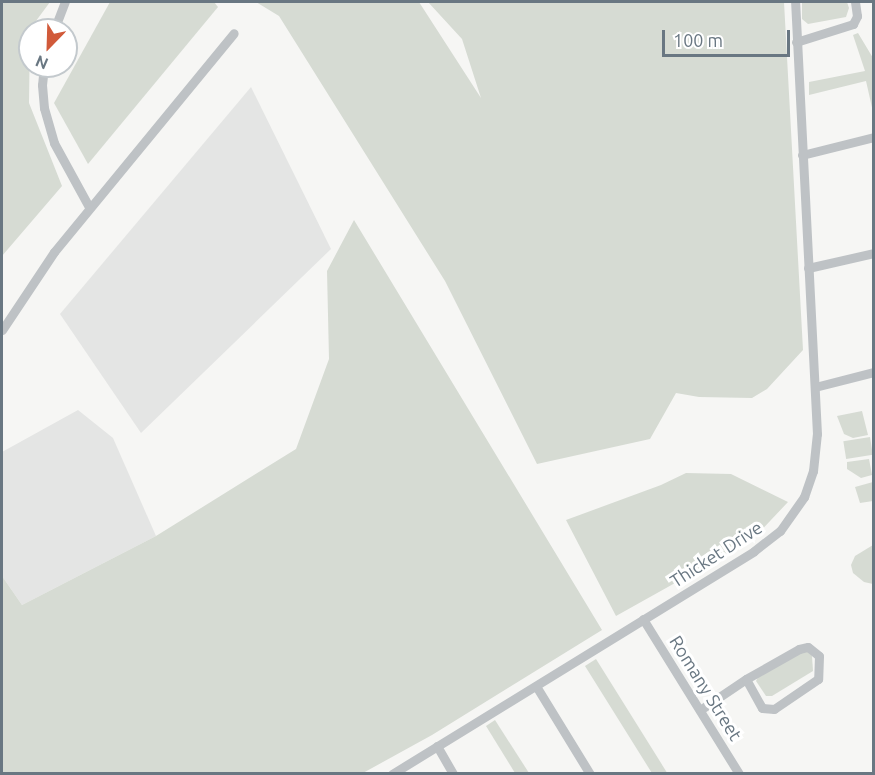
<!DOCTYPE html>
<style>
body{margin:0}
#map{position:relative;width:875px;height:775px;overflow:hidden;background:#f6f6f4;font-family:Ubuntu,sans-serif}
div>[style]{position:absolute}
.built>*{inset:0;background:#e4e5e4}
.green>*{inset:0;background:#d6dbd3;transform-origin:0 0}
.street>*{height:9px;margin:-4.5px;padding:0 4.5px;transform-origin:4.5px;border-radius:4.5px;background:#bec2c5}
span{translate:-50% -50%;white-space:nowrap;text-align:center;line-height:1.15;-webkit-text-stroke:6px #fff;paint-order:stroke}
.street-label{font-size:18px;color:#697782}
.frame{position:absolute;inset:0;border:3px solid #697782;pointer-events:none}
.north{position:absolute;left:18px;top:18px;width:60px;height:60px;box-sizing:border-box;background:#fff;border:2px solid #c3c9cd;border-radius:50%;rotate:203deg;font-size:16px;font-weight:700;line-height:24px;text-align:center;color:#697782}
.north::after{content:'';display:block;margin:auto;width:21px;height:27px;background:#d15a3a;clip-path:polygon(50% 0,100% 100%,50% 72%,0 100%)}
.scale{position:absolute;left:662px;top:30px;width:128px;height:27px;box-sizing:border-box;border:3px solid #697782;border-top:0;padding-left:8px;font-size:18px;line-height:21px;white-space:nowrap;color:#697782;-webkit-text-stroke:4px #fff;paint-order:stroke}
</style>
<div id="map">
<div class="built">
<i style="clip-path:polygon(251px 87px,331px 249px,141px 433px,60px 314px)"></i>
<i style="clip-path:polygon(78px 410px,113px 438px,156px 536px,22px 605px,2px 576px,2px 452px)"></i>
</div>
<div class="green">
<i style="clip-path:polygon(2px 2px,50px 2px,33px 25px,33px 30px,30px 30px,29px 103px,62px 186px,2px 256px)"></i>
<i style="clip-path:polygon(110px 2px,214px 2px,218px 7px,88px 164px,54px 103px)"></i>
<i style="clip-path:polygon(256px 2px,419px 2px,481px 98px,462px 39px,428px 2px,784px 2px,803px 350px,767px 389px,752px 398px,699px 397px,676px 393px,650px 439px,537px 464px,445px 281px,279px 16px)"></i>
<i style="clip-path:polygon(802px 2px,847px 2px,849px 8px,846px 17px,808px 24px,802px 19px)"></i>
<i style="clip-path:polygon(858px 33px,873px 58px,873px 112px,866px 81px,809px 95px,809px 82px,865px 71px,853px 35px)"></i>
<i style="clip-path:polygon(354px 220px,602px 630px,432px 735px,363px 773px,2px 773px,2px 576px,22px 605px,156px 536px,296px 449px,329px 359px,327px 271px)"></i>
<i style="clip-path:polygon(862px 411px,868px 435px,853px 438px,844px 434px,837px 416px)"></i>
<i style="left:870px;top:437px;width:18px;height:27px;rotate:81deg"></i>
<i style="clip-path:polygon(869px 459px,872px 475px,861px 478px,847px 469px,847px 462px)"></i>
<i style="clip-path:polygon(686px 473px,731px 474px,788px 502px,752px 540px,616px 616px,566px 520px,661px 485px)"></i>
<i style="clip-path:polygon(873px 482px,873px 501px,860px 503px,855px 487px)"></i>
<i style="clip-path:polygon(873px 545px,873px 584px,864px 582px,853px 573px,851px 565px,855px 556px)"></i>
<i style="clip-path:polygon(802px 651px,808px 651px,812px 656px,813px 671px,772px 696px,766px 696px,756px 681px,759px 675px)"></i>
<i style="left:596px;top:659px;width:134px;height:13px;rotate:58deg"></i>
<i style="clip-path:polygon(495px 720px,529px 773px,515px 773px,486px 726px)"></i>
</div>
<div class="street">
<i style="left:54px;top:30px;width:30px;rotate:-69deg"></i>
<i style="left:796px;top:42px;width:60px;rotate:-17.5deg"></i>
<i style="left:853px;top:24px;width:9px;rotate:-63deg"></i>
<i style="left:857px;top:16px;width:14px;rotate:-98deg"></i>
<i style="left:44px;top:66px;width:19px;rotate:96deg"></i>
<i style="left:42px;top:85px;width:23px;rotate:85deg"></i>
<i style="left:44px;top:108px;width:36px;rotate:74deg"></i>
<i style="left:54px;top:143px;width:73px;rotate:61.3deg"></i>
<i style="left:802px;top:155px;width:74px;rotate:-14deg"></i>
<i style="left:808px;top:268px;width:68px;rotate:-12.8deg"></i>
<i style="left:2px;top:330px;width:94px;rotate:-56.3deg"></i>
<i style="left:54px;top:252px;width:283px;rotate:-50.6deg"></i>
<i style="left:815px;top:387px;width:61px;rotate:-14.3deg"></i>
<i style="left:643px;top:619px;width:182px;rotate:58.2deg"></i>
<i style="left:536px;top:686px;width:103px;rotate:58.5deg"></i>
<i style="left:700px;top:710px;width:55px;rotate:-34deg"></i>
<i style="left:746px;top:679px;width:61px;rotate:-29.5deg"></i>
<i style="left:799px;top:649px;width:9px;rotate:-13deg"></i>
<i style="left:808px;top:647px;width:14px;rotate:39deg"></i>
<i style="left:819px;top:656px;width:23px;rotate:92deg"></i>
<i style="left:818px;top:679px;width:53px;rotate:145.7deg"></i>
<i style="left:774px;top:709px;width:12px;rotate:-175deg"></i>
<i style="left:762px;top:708px;width:33px;rotate:-119deg"></i>
<i style="left:437px;top:746px;width:32px;rotate:60deg"></i>
<i style="left:392px;top:774px;width:425px;rotate:-31.6deg"></i>
<i style="left:754px;top:551px;width:33px;rotate:-38deg"></i>
<i style="left:780px;top:531px;width:42px;rotate:-54.8deg"></i>
<i style="left:804px;top:497px;width:28px;rotate:-71deg"></i>
<i style="left:813px;top:471px;width:37px;rotate:-84deg"></i>
<i style="left:817px;top:434px;width:433px;rotate:-92.9deg"></i>
</div>
<div class="street-label">
<span style="left:716px;top:554px;rotate:-33deg">Thicket Drive</span>
<span style="left:706px;top:688px;rotate:58deg">Romany Street</span>
</div>
<div class="frame"></div>
<div class="north">N</div>
<div class="scale">100 m</div>
</div>
